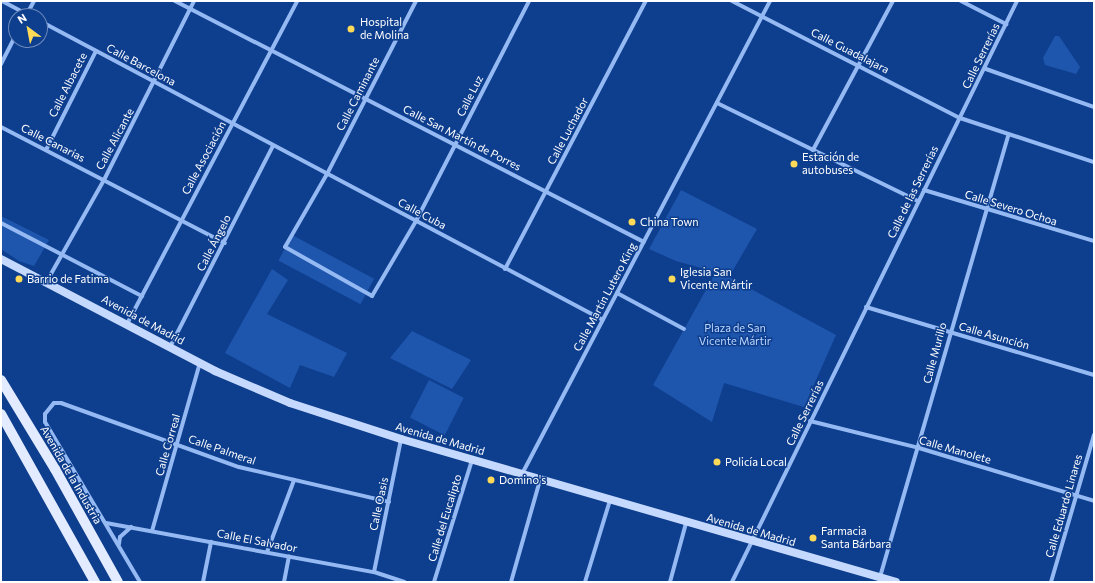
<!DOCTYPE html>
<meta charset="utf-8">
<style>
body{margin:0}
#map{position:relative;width:1095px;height:583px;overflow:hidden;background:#0e3e8e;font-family:Commissioner,sans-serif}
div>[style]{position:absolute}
.green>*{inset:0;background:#1f56ad;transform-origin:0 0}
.street>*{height:4px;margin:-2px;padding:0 2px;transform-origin:2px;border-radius:2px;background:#95baf3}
.secondary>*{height:8px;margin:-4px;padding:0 4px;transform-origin:4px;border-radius:4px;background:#c4d9fd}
.primary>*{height:10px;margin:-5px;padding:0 5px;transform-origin:5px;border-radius:5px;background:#e2ebff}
.dots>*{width:11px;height:11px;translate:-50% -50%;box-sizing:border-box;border:2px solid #0e3e8e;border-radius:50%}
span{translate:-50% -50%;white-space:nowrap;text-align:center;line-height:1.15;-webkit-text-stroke:3px #0e3e8e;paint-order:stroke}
.poi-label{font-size:11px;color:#fff}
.left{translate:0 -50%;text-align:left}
.street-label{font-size:11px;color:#fff}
.park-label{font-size:11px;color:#bdd6fe}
.frame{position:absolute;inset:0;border:2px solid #fff;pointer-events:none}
.north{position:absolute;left:8px;top:8px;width:40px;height:40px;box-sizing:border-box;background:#0e3e8e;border:1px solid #6e8bbb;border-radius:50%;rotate:328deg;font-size:11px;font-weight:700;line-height:16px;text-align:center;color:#fff}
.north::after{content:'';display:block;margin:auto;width:14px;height:18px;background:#ffd958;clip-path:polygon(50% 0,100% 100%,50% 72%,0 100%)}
</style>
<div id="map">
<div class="green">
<i style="clip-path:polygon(1055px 36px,1059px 36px,1080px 67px,1076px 74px,1045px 65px,1043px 58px)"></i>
<i style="clip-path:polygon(681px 190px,757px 229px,729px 277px,836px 335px,804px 407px,724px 383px,712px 422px,653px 385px,716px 272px,676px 261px,649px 249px)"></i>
<i style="clip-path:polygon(1px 216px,49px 240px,34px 266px,19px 261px,1px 249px)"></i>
<i style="left:292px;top:235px;width:93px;height:29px;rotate:28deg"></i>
<i style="clip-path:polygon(272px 269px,288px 280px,267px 314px,347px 353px,334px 377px,300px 365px,290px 388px,225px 353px)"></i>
<i style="clip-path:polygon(412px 331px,471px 360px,452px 389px,390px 358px)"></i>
<i style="left:429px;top:380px;width:39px;height:42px;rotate:27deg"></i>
</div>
<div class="street">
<i style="left:2px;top:1px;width:32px;rotate:28deg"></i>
<i style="left:175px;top:1px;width:527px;rotate:27.2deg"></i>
<i style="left:416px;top:1px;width:195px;rotate:117.2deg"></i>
<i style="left:327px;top:174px;width:84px;rotate:119.9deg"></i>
<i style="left:285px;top:247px;width:100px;rotate:29.4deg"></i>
<i style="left:372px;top:296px;width:87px;rotate:-59.6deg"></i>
<i style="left:416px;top:221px;width:247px;rotate:-62.8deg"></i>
<i style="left:732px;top:1px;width:256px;rotate:27.2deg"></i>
<i style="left:960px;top:118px;width:141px;rotate:18.2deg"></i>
<i style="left:961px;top:1px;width:51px;rotate:27.1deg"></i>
<i style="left:26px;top:16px;width:17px;rotate:-62deg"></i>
<i style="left:40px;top:21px;width:637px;rotate:27.97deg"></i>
<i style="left:1px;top:64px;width:33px;rotate:-63deg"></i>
<i style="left:986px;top:69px;width:114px;rotate:19.4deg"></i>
<i style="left:717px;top:103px;width:224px;rotate:26deg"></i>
<i style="left:1px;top:127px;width:252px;rotate:27.4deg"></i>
<i style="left:46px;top:150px;width:111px;rotate:-63.2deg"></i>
<i style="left:813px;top:150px;width:169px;rotate:-61.8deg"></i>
<i style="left:924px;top:190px;width:177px;rotate:16.7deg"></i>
<i style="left:1px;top:223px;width:159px;rotate:27.4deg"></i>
<i style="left:505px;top:269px;width:303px;rotate:-62.3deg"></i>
<i style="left:47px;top:281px;width:116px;rotate:-60.6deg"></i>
<i style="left:104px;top:180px;width:200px;rotate:-63.3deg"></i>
<i style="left:617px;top:293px;width:76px;rotate:28.2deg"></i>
<i style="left:866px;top:307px;width:238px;rotate:16.6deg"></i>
<i style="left:127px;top:324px;width:365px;rotate:-62.2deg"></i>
<i style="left:170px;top:347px;width:226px;rotate:-62.9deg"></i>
<i style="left:810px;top:421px;width:112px;rotate:13.9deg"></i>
<i style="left:919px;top:448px;width:183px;rotate:16.8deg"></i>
<i style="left:522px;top:474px;width:534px;rotate:-62.33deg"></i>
<i style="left:106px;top:523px;width:272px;rotate:10.4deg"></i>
<i style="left:374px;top:572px;width:32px;rotate:18deg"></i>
<i style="left:152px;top:531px;width:175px;rotate:-74.1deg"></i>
<i style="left:119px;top:544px;width:7px;rotate:-82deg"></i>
<i style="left:120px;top:537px;width:15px;rotate:-42deg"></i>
<i style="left:267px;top:552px;width:77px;rotate:-69.4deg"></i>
<i style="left:374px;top:572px;width:136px;rotate:-78.5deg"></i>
<i style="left:880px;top:577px;width:461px;rotate:-73.8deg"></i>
<i style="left:140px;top:582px;width:186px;rotate:-120.7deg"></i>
<i style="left:45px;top:422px;width:8px;rotate:-90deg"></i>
<i style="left:45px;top:414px;width:14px;rotate:-51deg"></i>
<i style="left:54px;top:403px;width:7px"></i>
<i style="left:61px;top:403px;width:189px;rotate:19.8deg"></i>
<i style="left:239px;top:467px;width:154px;rotate:13.1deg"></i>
<i style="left:203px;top:582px;width:41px;rotate:-78.7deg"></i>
<i style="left:284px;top:582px;width:26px;rotate:-79deg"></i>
<i style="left:434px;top:582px;width:128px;rotate:-72.7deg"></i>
<i style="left:511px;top:582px;width:106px;rotate:-74.1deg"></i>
<i style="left:585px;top:582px;width:86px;rotate:-73deg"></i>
<i style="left:670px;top:582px;width:61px;rotate:-74.8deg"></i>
<i style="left:732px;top:582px;width:647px;rotate:-63.87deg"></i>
<i style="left:1051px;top:582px;width:153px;rotate:-73.7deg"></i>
</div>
<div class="secondary">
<i style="left:1px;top:259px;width:242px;rotate:27.6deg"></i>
<i style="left:215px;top:371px;width:82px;rotate:23.1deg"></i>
<i style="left:290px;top:403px;width:117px;rotate:18deg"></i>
<i style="left:401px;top:439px;width:515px;rotate:16.11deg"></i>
</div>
<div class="primary">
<i style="left:1px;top:380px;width:104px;rotate:58.8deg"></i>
<i style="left:55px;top:469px;width:129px;rotate:60.9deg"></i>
<i style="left:1px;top:414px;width:193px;rotate:60.8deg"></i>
</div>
<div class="dots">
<i style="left:351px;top:29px;background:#ffd958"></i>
<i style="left:794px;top:164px;background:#ffd958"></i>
<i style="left:632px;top:222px;background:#ffd958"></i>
<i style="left:19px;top:279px;background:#ffd958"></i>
<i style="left:672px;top:279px;background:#ffd958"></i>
<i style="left:717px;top:462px;background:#ffd958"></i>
<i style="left:491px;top:480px;background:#ffd958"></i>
<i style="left:813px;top:538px;background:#ffd958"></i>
</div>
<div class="poi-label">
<span class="left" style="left:360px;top:29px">Hospital<br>de Molina</span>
<span class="left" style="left:802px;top:164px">Estación de<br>autobuses</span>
<span class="left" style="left:640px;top:222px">China Town</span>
<span class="left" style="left:680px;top:279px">Iglesia San<br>Vicente Mártir</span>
<span class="left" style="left:27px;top:279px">Barrio de Fatima</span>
<span class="left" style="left:725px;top:462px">Policía Local</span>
<span class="left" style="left:499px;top:480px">Domino's</span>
<span class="left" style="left:821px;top:538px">Farmacia<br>Santa Bárbara</span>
</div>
<div class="street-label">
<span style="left:850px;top:51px;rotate:27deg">Calle Guadalajara</span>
<span style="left:981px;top:56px;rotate:-64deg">Calle Serrerías</span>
<span style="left:141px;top:65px;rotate:28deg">Calle Barcelona</span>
<span style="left:68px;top:85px;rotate:-63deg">Calle Albacete</span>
<span style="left:358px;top:94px;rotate:-63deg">Calle Caminante</span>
<span style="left:470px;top:96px;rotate:-63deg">Calle Luz</span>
<span style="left:568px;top:131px;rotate:-62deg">Calle Luchador</span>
<span style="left:462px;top:138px;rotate:27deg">Calle San Martín de Porres</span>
<span style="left:115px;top:139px;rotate:-62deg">Calle Alicante</span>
<span style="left:53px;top:143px;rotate:27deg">Calle Canarias</span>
<span style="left:204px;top:158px;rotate:-62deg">Calle Asociación</span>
<span style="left:913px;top:192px;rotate:-64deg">Calle de las Serrerías</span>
<span style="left:1011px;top:208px;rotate:17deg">Calle Severo Ochoa</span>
<span style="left:422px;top:214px;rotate:28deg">Calle Cuba</span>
<span style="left:214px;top:243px;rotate:-63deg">Calle Ángelo</span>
<span style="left:605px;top:297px;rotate:-62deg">Calle Martín Lutero King</span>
<span style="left:143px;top:320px;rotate:28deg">Avenida de Madrid</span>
<span style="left:994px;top:336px;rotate:16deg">Calle Asunción</span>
<span style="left:935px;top:353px;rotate:-75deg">Calle Murillo</span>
<span style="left:805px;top:413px;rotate:-64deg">Calle Serrerías</span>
<span style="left:440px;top:439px;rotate:16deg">Avenida de Madrid</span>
<span style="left:168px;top:445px;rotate:-74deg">Calle Correal</span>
<span style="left:222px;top:450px;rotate:19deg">Calle Palmeral</span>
<span style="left:955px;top:450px;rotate:16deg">Calle Manolete</span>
<span style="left:71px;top:475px;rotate:60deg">Avenida de la Industria</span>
<span style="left:379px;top:504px;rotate:-78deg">Calle Oasis</span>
<span style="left:1064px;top:506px;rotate:-74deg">Calle Eduardo Linares</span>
<span style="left:445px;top:518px;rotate:-73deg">Calle del Eucalipto</span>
<span style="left:751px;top:530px;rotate:16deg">Avenida de Madrid</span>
<span style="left:257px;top:541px;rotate:11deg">Calle El Salvador</span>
</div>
<div class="park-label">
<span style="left:735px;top:335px">Plaza de San<br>Vicente Mártir</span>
</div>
<div class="frame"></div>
<div class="north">N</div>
</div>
